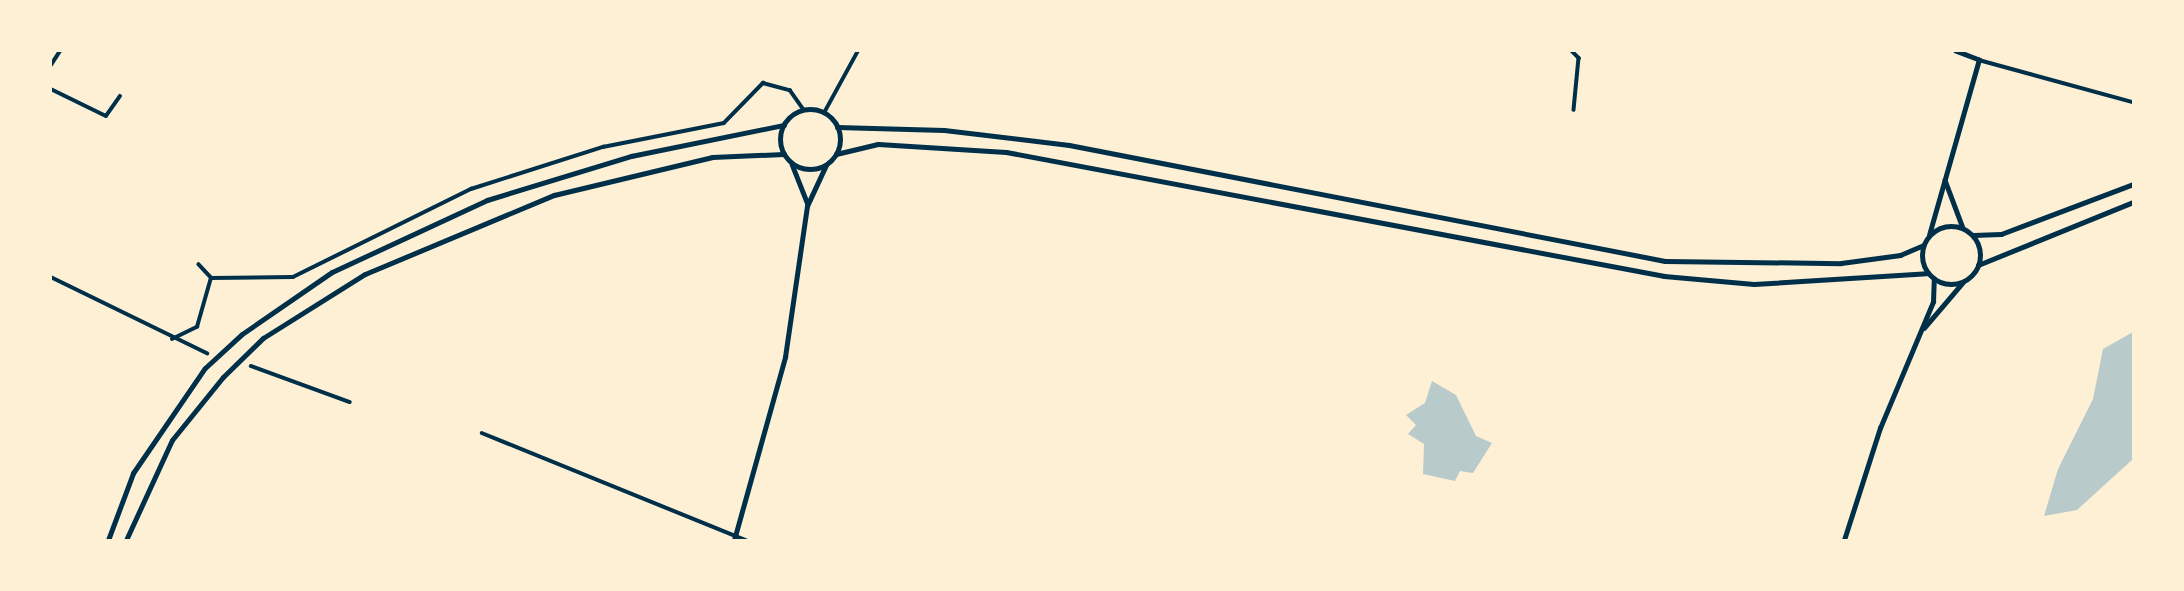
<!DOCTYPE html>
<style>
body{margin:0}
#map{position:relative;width:2184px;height:591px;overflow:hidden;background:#fdf0d5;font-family:"Roboto Condensed",sans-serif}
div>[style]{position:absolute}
.green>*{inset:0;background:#b9caca}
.minor>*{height:3.5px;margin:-1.75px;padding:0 1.75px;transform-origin:1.75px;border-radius:1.75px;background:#003049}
.tertiary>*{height:4.5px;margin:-2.25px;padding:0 2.25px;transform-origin:2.25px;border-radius:2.25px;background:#003049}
.primary>*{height:5px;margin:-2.5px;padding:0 2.5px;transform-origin:2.5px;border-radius:2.5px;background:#003049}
.primary>.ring{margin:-2.5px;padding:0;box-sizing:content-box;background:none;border:5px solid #003049;border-radius:50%}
span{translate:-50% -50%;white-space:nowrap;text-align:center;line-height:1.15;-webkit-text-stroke:5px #fdf0d5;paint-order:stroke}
.frame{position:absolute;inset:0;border:52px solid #fdf0d5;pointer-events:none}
</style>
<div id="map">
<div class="green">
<i style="clip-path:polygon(2133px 332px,2133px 459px,2077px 510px,2044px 516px,2058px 469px,2093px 399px,2103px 349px)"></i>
<i style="clip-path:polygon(1432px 381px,1456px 395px,1476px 436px,1492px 443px,1473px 473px,1460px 471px,1455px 481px,1423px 474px,1424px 444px,1408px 434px,1416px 425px,1406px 415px,1425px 403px)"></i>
</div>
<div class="minor">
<i style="left:1572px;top:51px;width:10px;rotate:45deg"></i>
<i style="left:1579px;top:58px;width:52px;rotate:95.5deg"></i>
<i style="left:1979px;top:60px;width:160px;rotate:15.3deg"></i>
<i style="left:51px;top:65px;width:17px;rotate:-57deg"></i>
<i style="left:51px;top:89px;width:61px;rotate:26.1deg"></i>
<i style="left:106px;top:116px;width:24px;rotate:-55deg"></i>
<i style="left:824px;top:113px;width:71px;rotate:-61.3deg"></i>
<i style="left:51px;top:277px;width:174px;rotate:26deg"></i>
<i style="left:211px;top:278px;width:82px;rotate:-0.7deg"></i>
<i style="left:293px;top:277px;width:199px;rotate:-26.3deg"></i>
<i style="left:471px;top:189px;width:139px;rotate:-17.7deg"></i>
<i style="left:603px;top:147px;width:123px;rotate:-11.2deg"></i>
<i style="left:724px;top:123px;width:56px;rotate:-45.7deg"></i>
<i style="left:763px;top:83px;width:28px;rotate:15deg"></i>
<i style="left:790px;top:90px;width:24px;rotate:55deg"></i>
<i style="left:172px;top:339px;width:28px;rotate:-26deg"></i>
<i style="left:197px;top:327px;width:51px;rotate:-74.1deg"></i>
<i style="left:211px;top:278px;width:18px;rotate:-133deg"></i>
<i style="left:251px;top:366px;width:105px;rotate:20deg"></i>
<i style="left:482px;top:433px;width:285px;rotate:22.1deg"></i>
</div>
<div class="tertiary">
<i style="left:792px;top:164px;width:41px;rotate:68.5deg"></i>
<i style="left:1945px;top:180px;width:51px;rotate:69.4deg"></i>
<i style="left:1929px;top:235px;width:182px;rotate:-74.1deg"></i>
<i style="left:1979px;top:60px;width:25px;rotate:-159deg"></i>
<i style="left:1924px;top:328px;width:60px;rotate:-49.7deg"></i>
<i style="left:734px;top:540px;width:190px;rotate:-74.4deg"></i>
<i style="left:785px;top:357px;width:153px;rotate:-81.7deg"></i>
<i style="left:807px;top:206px;width:45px;rotate:-65.1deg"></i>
<i style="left:1844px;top:540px;width:118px;rotate:-72.2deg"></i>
<i style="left:1880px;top:428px;width:137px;rotate:-67.2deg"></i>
<i style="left:1933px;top:302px;width:23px;rotate:-88deg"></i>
</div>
<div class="primary">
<i class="ring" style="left:780px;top:109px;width:55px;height:55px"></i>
<i style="left:837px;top:127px;width:107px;rotate:1.6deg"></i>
<i style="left:944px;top:130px;width:126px;rotate:6.8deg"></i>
<i style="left:1069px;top:145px;width:607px;rotate:11.01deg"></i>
<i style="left:1665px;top:261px;width:176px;rotate:0.7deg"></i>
<i style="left:1841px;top:263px;width:60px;rotate:-7.7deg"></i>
<i style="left:1900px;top:255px;width:25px;rotate:-23deg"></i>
<i style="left:836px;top:154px;width:43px;rotate:-13.4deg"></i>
<i style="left:878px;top:144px;width:128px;rotate:3.6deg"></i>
<i style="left:1006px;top:152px;width:670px;rotate:10.67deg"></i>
<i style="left:1664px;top:276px;width:90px;rotate:5.1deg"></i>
<i style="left:1754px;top:284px;width:173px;rotate:-3.6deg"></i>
<i class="ring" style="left:1922px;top:226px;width:53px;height:53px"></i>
<i style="left:1973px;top:235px;width:28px;rotate:-2deg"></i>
<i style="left:2001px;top:234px;width:141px;rotate:-20.7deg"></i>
<i style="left:1978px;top:265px;width:167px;rotate:-22.1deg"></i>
<i style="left:108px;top:540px;width:72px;rotate:-69.5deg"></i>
<i style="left:133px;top:473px;width:127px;rotate:-55.6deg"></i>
<i style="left:205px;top:368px;width:50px;rotate:-42.6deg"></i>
<i style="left:242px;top:334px;width:109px;rotate:-34.6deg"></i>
<i style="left:332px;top:272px;width:171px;rotate:-24.9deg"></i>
<i style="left:487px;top:200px;width:151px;rotate:-17deg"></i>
<i style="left:631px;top:156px;width:156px;rotate:-11.5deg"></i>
<i style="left:126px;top:540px;width:110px;rotate:-65.3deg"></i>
<i style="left:172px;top:440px;width:81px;rotate:-51deg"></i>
<i style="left:223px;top:377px;width:56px;rotate:-44.3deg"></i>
<i style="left:263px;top:338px;width:120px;rotate:-32.1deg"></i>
<i style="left:365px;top:274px;width:205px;rotate:-22.7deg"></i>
<i style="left:554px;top:195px;width:163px;rotate:-13.5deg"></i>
<i style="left:712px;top:157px;width:72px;rotate:-2.4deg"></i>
</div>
<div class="frame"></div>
</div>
